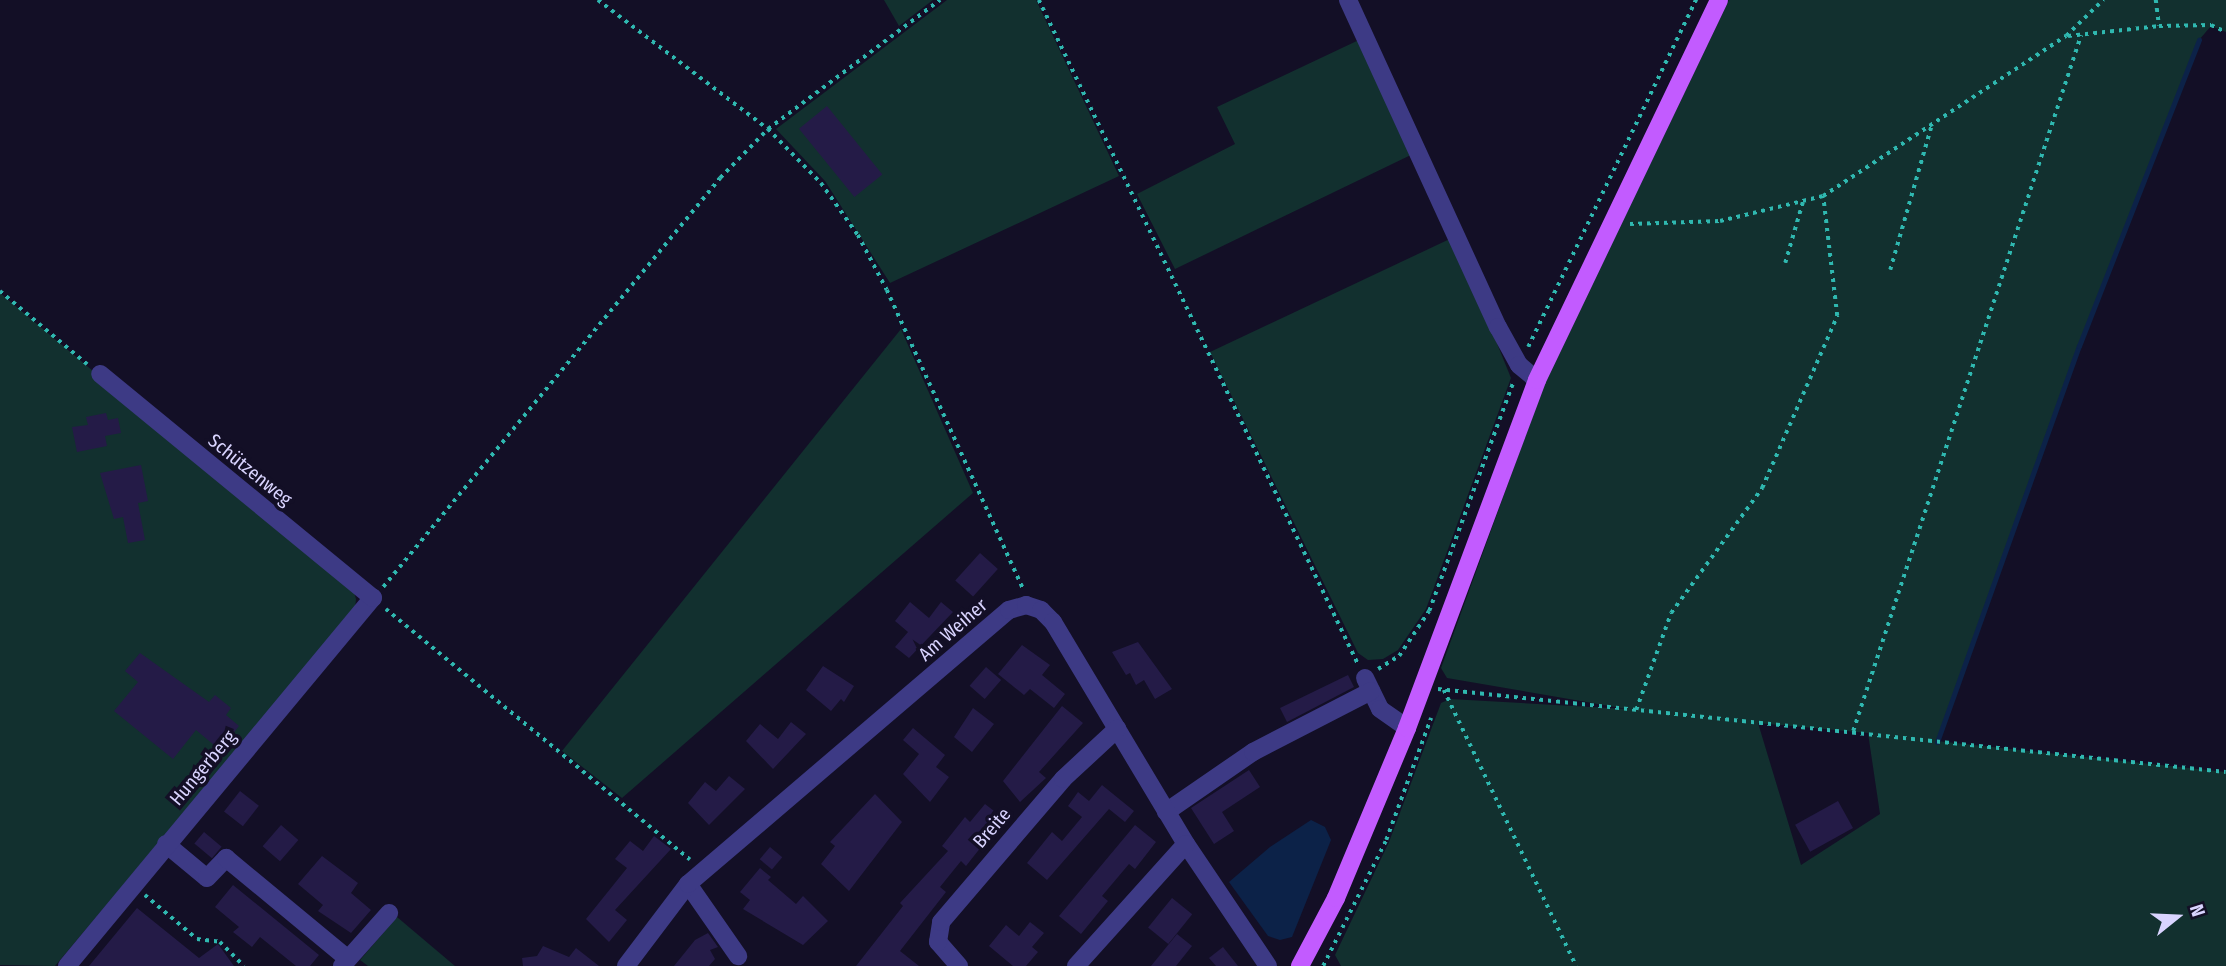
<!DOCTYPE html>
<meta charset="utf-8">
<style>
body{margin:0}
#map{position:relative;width:2226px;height:966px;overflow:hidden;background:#130f26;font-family:"Fira Sans Condensed",sans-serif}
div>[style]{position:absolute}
.green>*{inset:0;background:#12302f}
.water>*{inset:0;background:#0c2248}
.stream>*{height:5px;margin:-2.5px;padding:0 2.5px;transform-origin:2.5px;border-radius:2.5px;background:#0c2248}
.building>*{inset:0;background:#241b47;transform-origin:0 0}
.path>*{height:3.5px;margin-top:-1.75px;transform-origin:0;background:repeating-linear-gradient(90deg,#2fb8b0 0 3.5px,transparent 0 8.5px)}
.minor>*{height:18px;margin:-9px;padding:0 9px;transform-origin:9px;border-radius:9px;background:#3d3a85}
.major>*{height:18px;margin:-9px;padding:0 9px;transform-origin:9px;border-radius:9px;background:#c25bff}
span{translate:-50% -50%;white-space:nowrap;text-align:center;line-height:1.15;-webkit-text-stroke:7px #130f26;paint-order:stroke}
.street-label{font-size:19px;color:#d9d4ff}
.north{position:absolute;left:2142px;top:882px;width:70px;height:70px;-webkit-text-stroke:5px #130f26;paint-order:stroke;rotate:72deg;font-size:19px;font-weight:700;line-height:28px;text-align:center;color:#d9d4ff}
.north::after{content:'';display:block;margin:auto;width:24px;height:32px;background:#d9d4ff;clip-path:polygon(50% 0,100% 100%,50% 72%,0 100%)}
</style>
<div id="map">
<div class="green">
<i style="clip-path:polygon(884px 0,933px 0,899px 26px)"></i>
<i style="clip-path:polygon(947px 0,1036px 0,1119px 176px,890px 283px,825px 181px,776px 129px)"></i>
<i style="clip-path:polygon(evenodd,1729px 0,2226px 0,2226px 32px,2211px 26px,2199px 40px,2079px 346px,1937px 741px,2226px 772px,2226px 966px,1341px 966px,1335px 955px,1389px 842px,1441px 703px,1450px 699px,1627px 709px,1447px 678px,1441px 668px,1545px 382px,1729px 0,1758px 723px,1868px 733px,1880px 814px,1801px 865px,1758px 723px)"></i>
<i style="clip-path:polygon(1361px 39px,1415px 153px,1175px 269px,1137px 194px,1235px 144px,1217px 107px)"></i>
<i style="clip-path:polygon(1454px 237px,1511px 378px,1426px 609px,1398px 650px,1383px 659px,1368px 660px,1358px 653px,1210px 352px)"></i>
<i style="clip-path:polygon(0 293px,353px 589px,356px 599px,355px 609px,55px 966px,0 965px)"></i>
<i style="clip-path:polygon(901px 329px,973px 493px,622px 798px,562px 751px)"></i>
<i style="clip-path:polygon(397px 917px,455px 966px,368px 966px,360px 960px)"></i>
</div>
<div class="water">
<i style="clip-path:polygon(1311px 820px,1325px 827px,1331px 840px,1292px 937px,1280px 940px,1268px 936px,1229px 882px,1270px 847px)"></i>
</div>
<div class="stream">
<i style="left:1937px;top:742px;width:421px;rotate:-70.3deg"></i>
<i style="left:2079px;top:346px;width:329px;rotate:-68.6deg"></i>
</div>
<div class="building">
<i style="left:827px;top:106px;width:88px;height:36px;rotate:51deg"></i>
<i style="clip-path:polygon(106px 413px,108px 420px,118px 418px,121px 433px,105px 436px,107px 446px,77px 452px,72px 427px,88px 425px,86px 417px)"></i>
<i style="clip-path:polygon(141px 465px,148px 501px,138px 503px,145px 540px,128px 543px,123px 517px,114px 519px,100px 473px)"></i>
<i style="left:980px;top:553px;width:24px;height:37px;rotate:42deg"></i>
<i style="clip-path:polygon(910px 602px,929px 618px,941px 602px,953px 612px,909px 658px,895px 647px,908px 632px,895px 621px)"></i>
<i style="clip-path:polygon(1138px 642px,1172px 689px,1155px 699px,1144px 680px,1136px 685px,1130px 673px,1126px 675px,1112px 652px)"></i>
<i style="clip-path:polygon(1022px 645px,1050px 665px,1042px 675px,1065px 694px,1054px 708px,1030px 689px,1024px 695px,998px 674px)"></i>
<i style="clip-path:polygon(140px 653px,209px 702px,215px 695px,231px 708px,226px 715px,239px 726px,220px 750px,196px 730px,173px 759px,114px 711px,138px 682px,125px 671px)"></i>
<i style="clip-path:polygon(823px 666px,854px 686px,844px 702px,841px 699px,831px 711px,806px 690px)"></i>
<i style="left:986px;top:667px;width:20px;height:25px;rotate:41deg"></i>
<i style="clip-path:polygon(1348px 675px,1354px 687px,1287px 722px,1280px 708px)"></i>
<i style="clip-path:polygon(1062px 706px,1083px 723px,1039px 772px,1046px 778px,1020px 802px,1003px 781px)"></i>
<i style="clip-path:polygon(973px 708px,994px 724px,972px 752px,954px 737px)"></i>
<i style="clip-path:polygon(791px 722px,806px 734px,773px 769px,746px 741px,760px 724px,778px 739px)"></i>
<i style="clip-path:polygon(913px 728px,945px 755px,936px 767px,949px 777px,930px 802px,903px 774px,919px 754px,903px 740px)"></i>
<i style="clip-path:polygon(1249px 770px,1260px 787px,1222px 812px,1234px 831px,1214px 844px,1191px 808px)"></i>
<i style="clip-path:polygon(729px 776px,745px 789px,709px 825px,688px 803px,705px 782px,716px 791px)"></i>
<i style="clip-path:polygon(1102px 785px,1134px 811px,1125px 822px,1109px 809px,1047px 880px,1027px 863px,1052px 832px,1062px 841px,1082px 817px,1068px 806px,1078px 792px,1089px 801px)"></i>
<i style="left:240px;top:791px;width:24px;height:26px;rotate:38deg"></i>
<i style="clip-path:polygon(875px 794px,902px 822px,849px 891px,821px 864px,835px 846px,830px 842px)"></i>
<i style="left:1838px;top:801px;width:31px;height:49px;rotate:61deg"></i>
<i style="clip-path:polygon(985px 804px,998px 814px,983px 832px,989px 837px,966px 866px,961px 861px,940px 887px,946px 892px,900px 951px,919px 966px,856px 966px,903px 906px,900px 903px,948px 851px,942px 846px,965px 817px,970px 822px)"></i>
<i style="left:281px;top:825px;width:23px;height:28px;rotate:41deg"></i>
<i style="clip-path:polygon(1135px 825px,1156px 842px,1135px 869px,1129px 864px,1102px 896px,1108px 901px,1081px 934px,1059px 916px)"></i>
<i style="left:204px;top:832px;width:23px;height:15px;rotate:40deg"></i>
<i style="clip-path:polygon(654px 836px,671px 849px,615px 910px,627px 920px,609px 942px,586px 919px,627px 868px,615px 859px,630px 841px,643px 851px)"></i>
<i style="left:770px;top:847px;width:16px;height:16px;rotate:40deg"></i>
<i style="clip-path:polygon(322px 856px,358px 883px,351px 893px,371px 910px,351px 933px,318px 911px,323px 905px,298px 884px)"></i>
<i style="clip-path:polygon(760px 868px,771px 877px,768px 880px,796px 904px,803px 896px,828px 921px,803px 945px,743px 909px,750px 900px,740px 892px)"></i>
<i style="clip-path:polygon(233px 885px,319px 955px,310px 966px,296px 966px,260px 937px,252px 947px,233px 932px,239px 927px,215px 907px)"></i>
<i style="left:1172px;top:898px;width:26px;height:38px;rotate:39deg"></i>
<i style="clip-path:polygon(137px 908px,199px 958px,218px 944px,234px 966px,89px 966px)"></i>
<i style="clip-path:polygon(1030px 922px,1044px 933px,1032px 947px,1038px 952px,1026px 966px,1013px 966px,989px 946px,1006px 925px,1019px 936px)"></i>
<i style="clip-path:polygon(708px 933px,718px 947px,710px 950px,715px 959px,709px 966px,674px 966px,695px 940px)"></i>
<i style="clip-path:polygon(1177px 934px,1192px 946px,1176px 966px,1151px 966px)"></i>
<i style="clip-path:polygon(543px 946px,569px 957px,576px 948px,599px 966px,523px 966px,522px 958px,537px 956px)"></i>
<i style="clip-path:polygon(1223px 947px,1238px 966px,1216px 966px,1209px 958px)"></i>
</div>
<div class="path">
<i style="left:598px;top:0;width:213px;rotate:37.2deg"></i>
<i style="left:768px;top:129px;width:76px;rotate:45.5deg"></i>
<i style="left:821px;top:183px;width:64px;rotate:54.6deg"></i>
<i style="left:858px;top:235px;width:62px;rotate:62.2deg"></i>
<i style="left:887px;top:290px;width:328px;rotate:65.5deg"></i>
<i style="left:1039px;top:0;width:737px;rotate:64.34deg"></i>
<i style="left:2156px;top:0;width:26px;rotate:83deg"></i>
<i style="left:2068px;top:36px;width:92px;rotate:-6.3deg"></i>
<i style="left:2159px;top:26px;width:52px;rotate:-1.1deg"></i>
<i style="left:2211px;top:25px;width:17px;rotate:25deg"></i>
<i style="left:1630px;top:224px;width:90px;rotate:-1.9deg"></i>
<i style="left:1720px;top:221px;width:106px;rotate:-13.6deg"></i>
<i style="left:1823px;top:196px;width:291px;rotate:-33.4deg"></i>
<i style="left:2066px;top:36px;width:52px;rotate:-44.2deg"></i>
<i style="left:1785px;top:263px;width:65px;rotate:-73.8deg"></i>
<i style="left:1890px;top:270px;width:149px;rotate:-74deg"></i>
<i style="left:0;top:291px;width:114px;rotate:40deg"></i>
<i style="left:1528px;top:347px;width:386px;rotate:-64.2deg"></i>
<i style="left:383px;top:587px;width:530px;rotate:-50.51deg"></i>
<i style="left:720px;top:178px;width:69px;rotate:-45.6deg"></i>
<i style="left:768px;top:129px;width:215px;rotate:-36.9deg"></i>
<i style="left:386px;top:609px;width:394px;rotate:39.5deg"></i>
<i style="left:1378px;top:669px;width:25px;rotate:-32deg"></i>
<i style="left:1399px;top:656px;width:54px;rotate:-56.3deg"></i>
<i style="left:1429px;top:611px;width:243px;rotate:-69.8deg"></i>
<i style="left:1438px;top:689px;width:792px;rotate:6.01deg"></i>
<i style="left:1444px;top:690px;width:306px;rotate:64.4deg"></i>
<i style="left:1636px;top:710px;width:103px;rotate:-70.2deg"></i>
<i style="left:1671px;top:613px;width:155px;rotate:-53.9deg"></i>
<i style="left:1762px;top:488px;width:188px;rotate:-66.4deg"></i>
<i style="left:1837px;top:316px;width:121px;rotate:-96.7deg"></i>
<i style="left:1853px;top:731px;width:732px;rotate:-71.86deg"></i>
<i style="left:145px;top:895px;width:68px;rotate:40.2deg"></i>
<i style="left:197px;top:939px;width:23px;rotate:7deg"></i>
<i style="left:220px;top:942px;width:34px;rotate:45deg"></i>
<i style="left:1323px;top:966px;width:141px;rotate:-63.4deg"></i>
<i style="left:1386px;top:840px;width:130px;rotate:-69.8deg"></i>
</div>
<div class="minor">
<i style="left:1348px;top:0;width:360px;rotate:65.4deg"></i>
<i style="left:1498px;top:327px;width:43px;rotate:61.1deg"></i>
<i style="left:1519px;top:365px;width:23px;rotate:40deg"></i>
<i style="left:1365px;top:678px;width:34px;rotate:64deg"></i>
<i style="left:1380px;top:709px;width:33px;rotate:35deg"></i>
<i style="left:1166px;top:812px;width:106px;rotate:-34.6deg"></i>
<i style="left:1253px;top:752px;width:133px;rotate:-27.3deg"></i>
<i style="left:166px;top:844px;width:53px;rotate:39.7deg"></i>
<i style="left:207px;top:878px;width:28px;rotate:-46deg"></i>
<i style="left:226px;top:858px;width:158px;rotate:39.6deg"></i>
<i style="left:688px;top:884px;width:88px;rotate:55.2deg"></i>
<i style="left:67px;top:966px;width:479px;rotate:-50.3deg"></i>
<i style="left:373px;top:598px;width:353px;rotate:-140.6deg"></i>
<i style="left:342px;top:966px;width:71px;rotate:-48.4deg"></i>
<i style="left:626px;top:966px;width:103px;rotate:-52.9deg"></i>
<i style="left:688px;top:884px;width:422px;rotate:-40.5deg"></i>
<i style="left:1009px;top:610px;width:18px;rotate:-16deg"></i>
<i style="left:1026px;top:605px;width:16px;rotate:18deg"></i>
<i style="left:1041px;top:610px;width:17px;rotate:45deg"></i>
<i style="left:1053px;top:622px;width:259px;rotate:59.1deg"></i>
<i style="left:1186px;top:844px;width:147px;rotate:56.1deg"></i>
<i style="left:959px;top:966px;width:32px;rotate:-131deg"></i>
<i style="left:938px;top:942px;width:20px;rotate:-81deg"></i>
<i style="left:941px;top:922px;width:188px;rotate:-49.5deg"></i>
<i style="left:1063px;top:779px;width:74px;rotate:-42.8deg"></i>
<i style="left:1076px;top:966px;width:164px;rotate:-48deg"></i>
</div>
<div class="major">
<i style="left:1300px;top:966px;width:77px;rotate:-62.1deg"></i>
<i style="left:1336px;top:898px;width:184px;rotate:-67.3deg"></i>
<i style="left:1407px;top:728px;width:371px;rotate:-69.5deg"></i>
<i style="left:1537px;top:380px;width:421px;rotate:-64.4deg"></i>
</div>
<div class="street-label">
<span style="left:250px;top:470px;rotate:39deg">Schützenweg</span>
<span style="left:953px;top:630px;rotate:-41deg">Am Weiher</span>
<span style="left:203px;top:768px;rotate:-50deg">Hungerberg</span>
<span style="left:992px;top:828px;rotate:-49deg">Breite</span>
</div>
<div class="north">N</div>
</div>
